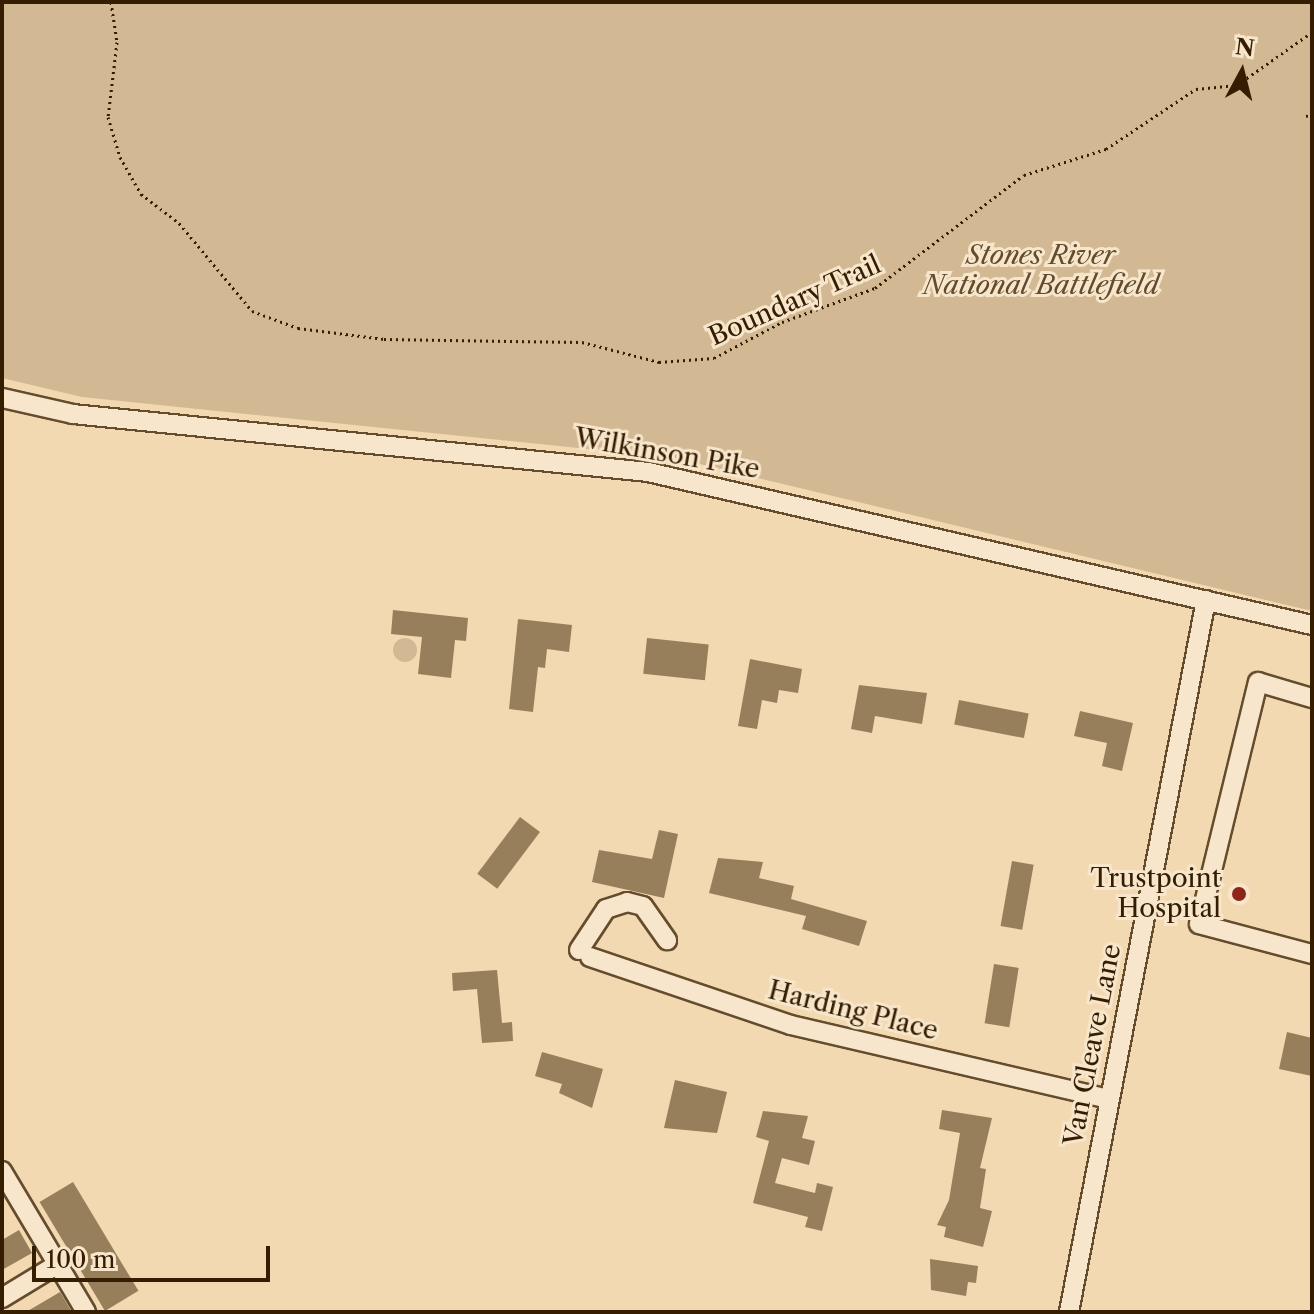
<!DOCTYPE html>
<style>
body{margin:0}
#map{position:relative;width:1314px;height:1314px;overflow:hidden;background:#f2d9b1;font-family:"Libre Caslon Text",serif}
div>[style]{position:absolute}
.green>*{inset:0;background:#d2b993}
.round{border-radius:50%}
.building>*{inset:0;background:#977f5c;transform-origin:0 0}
.path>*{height:3px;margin-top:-1.5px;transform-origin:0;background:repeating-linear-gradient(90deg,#341d00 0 2px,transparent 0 6px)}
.roads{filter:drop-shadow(2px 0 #644c2c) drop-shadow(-2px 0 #644c2c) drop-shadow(0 2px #644c2c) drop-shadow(0 -2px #644c2c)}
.minor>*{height:18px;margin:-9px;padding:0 9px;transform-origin:9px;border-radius:9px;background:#f7e6cc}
.dots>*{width:22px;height:22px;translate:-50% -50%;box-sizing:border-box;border:4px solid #f7e6cc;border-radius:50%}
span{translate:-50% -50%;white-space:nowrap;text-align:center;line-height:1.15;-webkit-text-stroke:6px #f7e6cc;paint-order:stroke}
.park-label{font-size:26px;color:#634c2c;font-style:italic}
.street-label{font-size:26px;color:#341d00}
.poi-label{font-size:26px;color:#341d00}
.right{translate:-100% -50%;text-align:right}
.frame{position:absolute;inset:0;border:4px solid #341d00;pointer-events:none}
.north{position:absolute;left:1202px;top:32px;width:80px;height:80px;-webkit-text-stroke:6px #f7e6cc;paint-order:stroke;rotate:7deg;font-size:22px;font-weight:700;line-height:32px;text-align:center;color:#341d00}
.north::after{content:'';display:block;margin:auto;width:28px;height:36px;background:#341d00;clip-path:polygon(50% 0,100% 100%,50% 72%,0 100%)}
.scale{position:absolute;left:32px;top:1246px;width:238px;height:36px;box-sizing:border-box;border:4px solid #341d00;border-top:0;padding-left:10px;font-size:24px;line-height:28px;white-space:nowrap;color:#341d00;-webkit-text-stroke:6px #f7e6cc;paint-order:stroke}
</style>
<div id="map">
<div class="green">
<i style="clip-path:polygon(2px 2px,1312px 2px,1312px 611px,675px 458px,82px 397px,2px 378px)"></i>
<i class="round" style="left:393px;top:638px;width:24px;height:24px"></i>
</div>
<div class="building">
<i style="clip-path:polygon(393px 610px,468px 618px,466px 641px,455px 640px,451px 678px,418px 674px,422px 637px,391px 634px)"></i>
<i style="clip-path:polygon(518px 619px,572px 625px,569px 652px,547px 649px,545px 668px,538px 667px,533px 712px,509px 709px)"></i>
<i style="left:647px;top:638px;width:62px;height:36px;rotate:6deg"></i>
<i style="clip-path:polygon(750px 659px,802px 669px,798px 693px,779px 690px,777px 703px,762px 700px,757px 729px,738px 726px)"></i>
<i style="clip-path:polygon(859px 685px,927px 693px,922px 724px,875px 716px,872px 733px,851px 729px)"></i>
<i style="left:959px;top:700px;width:71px;height:25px;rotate:11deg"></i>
<i style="clip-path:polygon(1080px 711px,1133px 723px,1122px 771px,1102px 766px,1107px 743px,1074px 736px)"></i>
<i style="left:520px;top:817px;width:25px;height:71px;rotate:37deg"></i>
<i style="clip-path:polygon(659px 830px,678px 834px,664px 898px,592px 882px,599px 850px,652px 859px)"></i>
<i style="clip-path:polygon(718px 858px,763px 862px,759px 878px,794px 886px,791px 899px,867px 921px,859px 946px,802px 929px,806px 916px,709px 893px)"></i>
<i style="left:1012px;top:861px;width:22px;height:66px;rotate:10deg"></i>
<i style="left:994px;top:964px;width:25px;height:60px;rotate:9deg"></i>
<i style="clip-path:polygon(497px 970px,502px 1023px,512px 1022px,513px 1041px,482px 1043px,477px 989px,453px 991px,452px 973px)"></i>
<i style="clip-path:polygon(1287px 1032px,1312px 1038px,1312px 1076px,1279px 1069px)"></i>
<i style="clip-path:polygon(542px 1052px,603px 1069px,592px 1108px,559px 1093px,562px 1084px,535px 1076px)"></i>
<i style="clip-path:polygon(675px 1080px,727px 1092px,717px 1133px,664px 1128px)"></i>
<i style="clip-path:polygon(942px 1110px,992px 1118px,980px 1168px,986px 1169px,980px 1208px,992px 1211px,983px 1247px,944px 1237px,946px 1227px,937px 1225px,949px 1200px,960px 1133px,939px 1129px)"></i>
<i style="clip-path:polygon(763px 1111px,808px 1116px,802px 1138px,815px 1141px,809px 1165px,782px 1158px,775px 1183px,815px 1193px,817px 1183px,833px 1187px,822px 1231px,805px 1227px,808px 1217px,753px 1203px,769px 1141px,756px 1137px)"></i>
<i style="left:73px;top:1182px;width:127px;height:39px;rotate:59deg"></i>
<i style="clip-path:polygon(19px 1230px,32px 1253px,2px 1270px,2px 1240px)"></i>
<i style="clip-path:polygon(930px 1259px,978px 1266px,976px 1283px,968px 1282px,966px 1296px,931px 1290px)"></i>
<i style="clip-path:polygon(60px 1292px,72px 1312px,26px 1312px)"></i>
</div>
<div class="path">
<i style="left:111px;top:2px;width:40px;rotate:81.5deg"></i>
<i style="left:117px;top:42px;width:76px;rotate:96.8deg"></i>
<i style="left:108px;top:117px;width:42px;rotate:73.3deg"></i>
<i style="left:120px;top:157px;width:43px;rotate:60.4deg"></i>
<i style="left:141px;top:194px;width:48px;rotate:37.3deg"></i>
<i style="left:179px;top:223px;width:114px;rotate:50.3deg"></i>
<i style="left:252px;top:311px;width:49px;rotate:20.3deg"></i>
<i style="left:298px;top:328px;width:87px;rotate:7.3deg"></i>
<i style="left:384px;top:339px;width:198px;rotate:0.9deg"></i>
<i style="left:582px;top:342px;width:80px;rotate:14.6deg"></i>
<i style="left:659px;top:362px;width:55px;rotate:-4.2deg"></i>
<i style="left:714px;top:358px;width:77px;rotate:-27.9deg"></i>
<i style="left:782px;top:322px;width:99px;rotate:-20.1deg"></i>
<i style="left:875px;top:288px;width:187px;rotate:-37.2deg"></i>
<i style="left:1024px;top:175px;width:86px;rotate:-17.6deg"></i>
<i style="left:1106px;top:149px;width:108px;rotate:-33.7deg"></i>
<i style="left:1196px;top:89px;width:41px;rotate:-5.6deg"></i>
<i style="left:1237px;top:85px;width:92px;rotate:-35.2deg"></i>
<i style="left:1306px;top:116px;width:6px;rotate:-18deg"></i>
<i style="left:20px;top:1310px;width:2px;rotate:63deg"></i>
</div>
<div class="roads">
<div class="minor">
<i style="left:2px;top:398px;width:73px;rotate:12.7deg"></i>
<i style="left:73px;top:414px;width:578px;rotate:5.76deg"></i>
<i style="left:648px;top:472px;width:681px;rotate:12.98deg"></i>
<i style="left:1312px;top:698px;width:56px;rotate:-163.5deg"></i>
<i style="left:1258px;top:682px;width:249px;rotate:103.7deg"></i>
<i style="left:1199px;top:924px;width:117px;rotate:14.9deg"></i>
<i style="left:579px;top:950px;width:49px;rotate:-56.6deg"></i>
<i style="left:606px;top:909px;width:22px;rotate:-18deg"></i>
<i style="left:627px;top:902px;width:16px;rotate:14deg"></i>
<i style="left:643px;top:906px;width:42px;rotate:54.8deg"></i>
<i style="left:590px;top:957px;width:212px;rotate:18.7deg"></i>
<i style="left:791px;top:1025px;width:326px;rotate:13.1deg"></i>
<i style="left:2px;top:1171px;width:164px;rotate:59.2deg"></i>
<i style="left:2px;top:1298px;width:66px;rotate:-31.3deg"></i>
<i style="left:1069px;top:1312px;width:725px;rotate:-79.11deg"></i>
</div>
</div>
<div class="dots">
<i style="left:1239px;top:894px;background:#8f2418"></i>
</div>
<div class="park-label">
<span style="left:1041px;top:271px">Stones River<br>National Battlefield</span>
</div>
<div class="street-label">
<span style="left:795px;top:301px;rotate:-24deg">Boundary Trail</span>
<span style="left:667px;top:454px;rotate:10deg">Wilkinson Pike</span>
<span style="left:853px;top:1011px;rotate:14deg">Harding Place</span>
<span style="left:1093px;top:1045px;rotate:-79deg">Van Cleave Lane</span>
</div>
<div class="poi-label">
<span class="right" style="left:1221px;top:894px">Trustpoint<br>Hospital</span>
</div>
<div class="frame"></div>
<div class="north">N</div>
<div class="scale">100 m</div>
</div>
